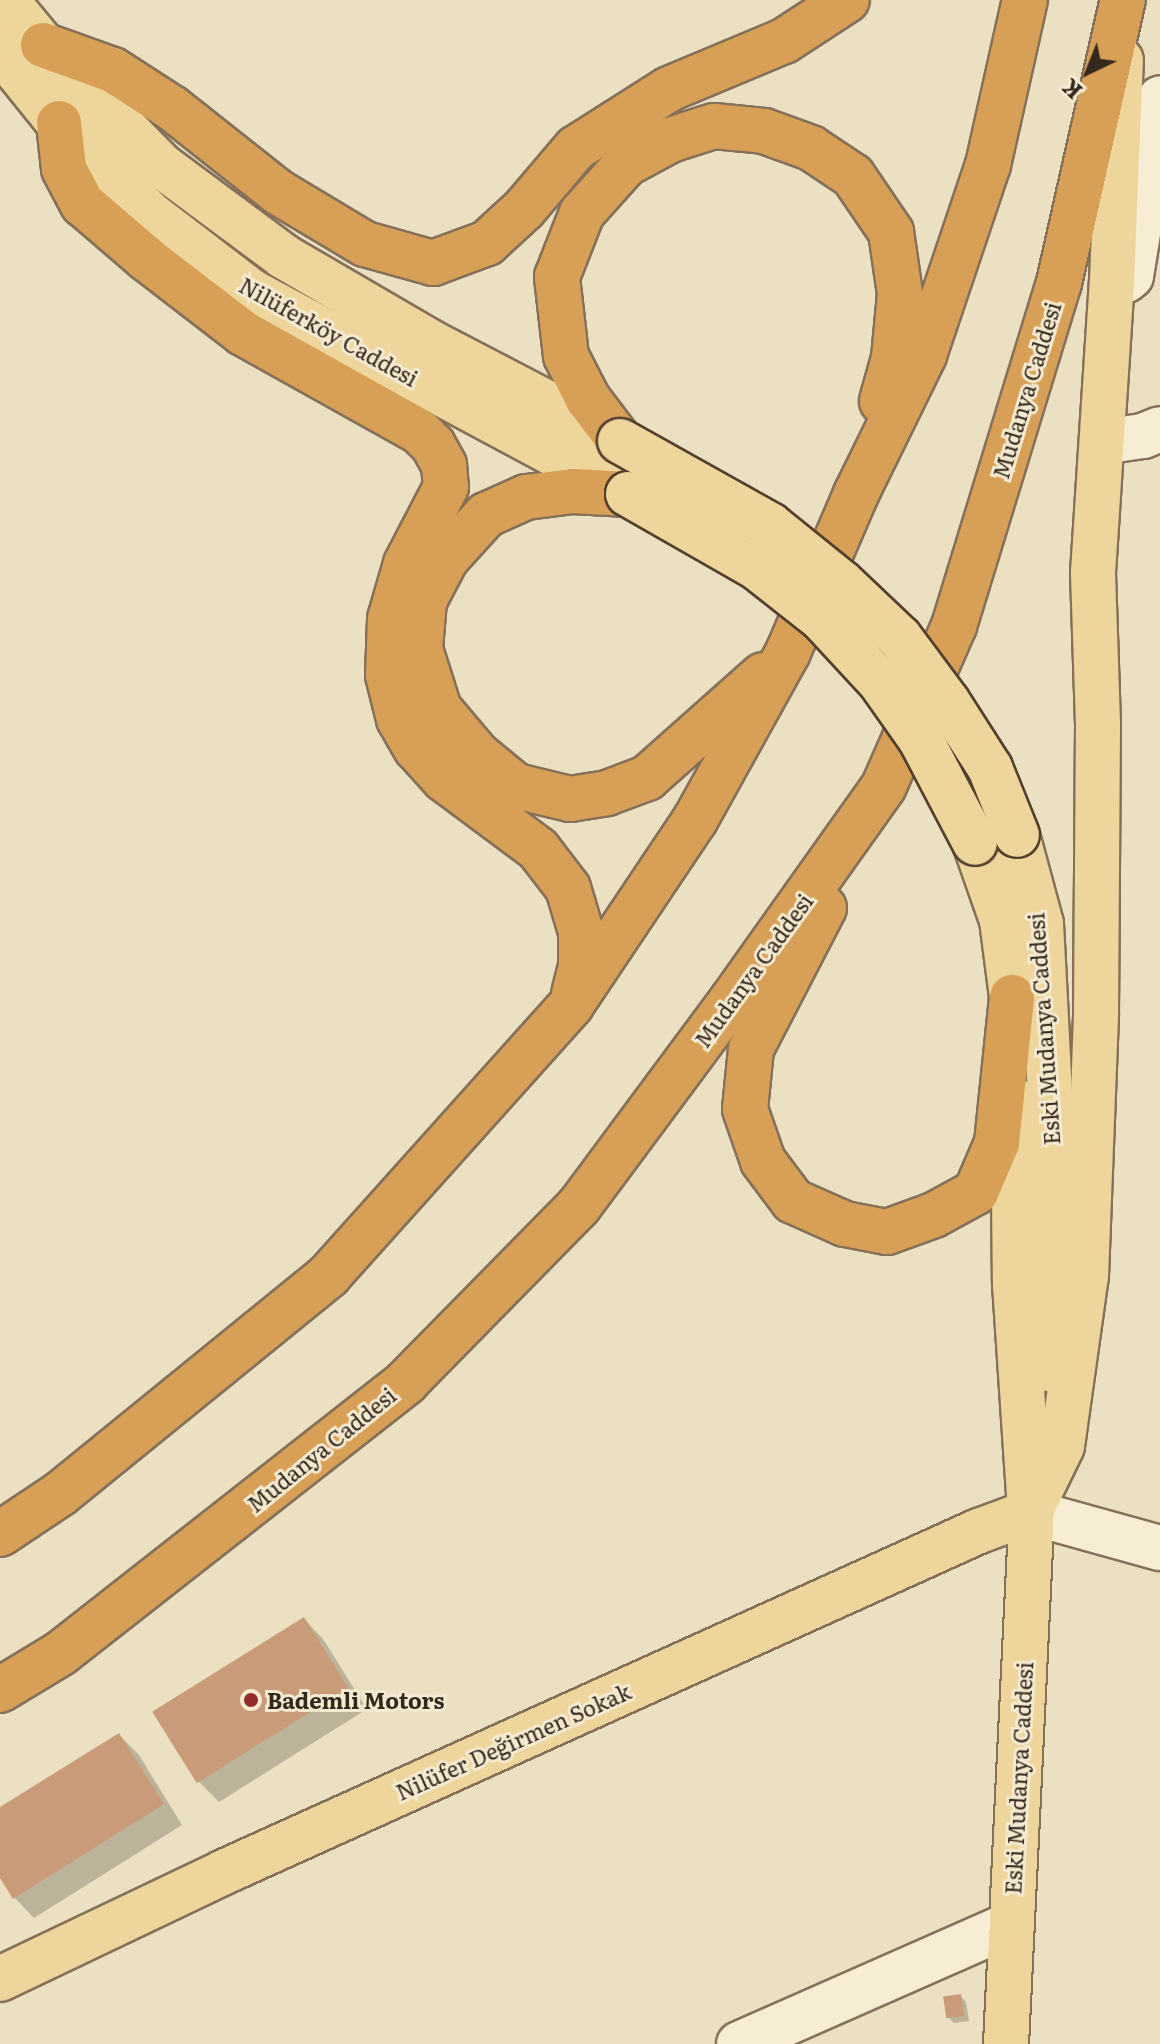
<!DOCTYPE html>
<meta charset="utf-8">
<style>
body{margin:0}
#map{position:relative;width:1160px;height:2044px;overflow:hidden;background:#ece0c2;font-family:Literata,serif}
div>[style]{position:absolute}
.shadow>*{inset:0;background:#0003}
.building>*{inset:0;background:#c99b79;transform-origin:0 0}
.roads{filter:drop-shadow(2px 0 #85715a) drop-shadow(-2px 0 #85715a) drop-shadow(0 2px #85715a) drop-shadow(0 -2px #85715a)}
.minor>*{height:44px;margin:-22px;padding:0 22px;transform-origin:22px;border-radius:22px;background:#f7edd5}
.major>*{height:44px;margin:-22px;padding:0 22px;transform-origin:22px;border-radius:22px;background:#eed59b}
.highway>*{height:44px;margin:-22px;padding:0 22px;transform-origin:22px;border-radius:22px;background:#d8a056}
.bridges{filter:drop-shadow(2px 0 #53402e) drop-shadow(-2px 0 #53402e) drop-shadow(0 2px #53402e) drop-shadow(0 -2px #53402e)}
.major-bridge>*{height:44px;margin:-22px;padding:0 22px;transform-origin:22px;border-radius:22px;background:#eed59b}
.dots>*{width:22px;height:22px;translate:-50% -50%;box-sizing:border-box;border:4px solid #f4ead1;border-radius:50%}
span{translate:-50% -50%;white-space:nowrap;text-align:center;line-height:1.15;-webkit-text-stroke:6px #f4ead1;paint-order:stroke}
.street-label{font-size:22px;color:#35291e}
.poi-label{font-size:22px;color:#35291e;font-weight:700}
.left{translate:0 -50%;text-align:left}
.north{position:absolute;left:1048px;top:32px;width:80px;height:80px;-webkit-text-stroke:6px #f4ead1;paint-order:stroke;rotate:223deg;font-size:22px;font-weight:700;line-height:32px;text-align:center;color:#35291e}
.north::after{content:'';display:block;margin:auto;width:28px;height:36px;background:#35291e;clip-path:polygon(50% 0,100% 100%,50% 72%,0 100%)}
</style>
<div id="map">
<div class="shadow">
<i style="clip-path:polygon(304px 1619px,323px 1639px,367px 1709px,219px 1802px,199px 1782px)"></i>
<i style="clip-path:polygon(119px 1735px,139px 1755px,182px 1825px,34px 1918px,15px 1898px,0 1875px,0 1810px)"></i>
<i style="clip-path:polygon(960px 1996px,966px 2002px,969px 2021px,954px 2023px,948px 2017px)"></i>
</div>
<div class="building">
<i style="left:304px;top:1617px;width:84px;height:179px;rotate:58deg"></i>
<i style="clip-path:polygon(119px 1733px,164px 1804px,13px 1899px,0 1878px,0 1807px)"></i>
<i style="left:961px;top:1994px;width:22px;height:18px;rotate:82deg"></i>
</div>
<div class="roads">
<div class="minor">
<i style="left:1112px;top:281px;width:14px;rotate:-4deg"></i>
<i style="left:1126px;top:280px;width:6px;rotate:-39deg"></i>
<i style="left:1131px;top:276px;width:180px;rotate:-80.7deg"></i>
<i style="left:1102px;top:442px;width:41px;rotate:-8.3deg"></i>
<i style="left:1143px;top:436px;width:18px;rotate:-22deg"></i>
<i style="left:1030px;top:1512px;width:135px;rotate:15.5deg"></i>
<i style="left:739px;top:2044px;width:297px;rotate:-23.8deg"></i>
</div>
<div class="major">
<i style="left:6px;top:0;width:58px;rotate:50.6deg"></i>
<i style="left:43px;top:45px;width:170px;rotate:45.5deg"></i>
<i style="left:162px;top:166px;width:151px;rotate:36.6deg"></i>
<i style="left:283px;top:256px;width:170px;rotate:30.3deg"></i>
<i style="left:430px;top:342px;width:214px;rotate:27.5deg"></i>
<i style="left:0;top:50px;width:94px;rotate:51.1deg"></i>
<i style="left:59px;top:123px;width:127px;rotate:45deg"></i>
<i style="left:149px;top:213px;width:130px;rotate:37.5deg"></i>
<i style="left:252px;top:292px;width:427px;rotate:28.2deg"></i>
<i style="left:1017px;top:835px;width:92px;rotate:74.9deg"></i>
<i style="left:1041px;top:924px;width:210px;rotate:87deg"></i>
<i style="left:1052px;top:1134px;width:235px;rotate:91.2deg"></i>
<i style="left:975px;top:843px;width:82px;rotate:70.7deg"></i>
<i style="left:1002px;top:920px;width:78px;rotate:82.6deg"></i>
<i style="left:1012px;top:997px;width:37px;rotate:90deg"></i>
<i style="left:1013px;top:1099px;width:185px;rotate:89.4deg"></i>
<i style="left:1015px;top:1284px;width:225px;rotate:86.2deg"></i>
<i style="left:1030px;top:1512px;width:73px;rotate:-64.1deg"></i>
<i style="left:1062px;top:1446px;width:172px;rotate:-82deg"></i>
<i style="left:1086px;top:1276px;width:264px;rotate:-87.8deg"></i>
<i style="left:1096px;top:1012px;width:288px;rotate:-89.6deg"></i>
<i style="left:1098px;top:724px;width:151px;rotate:-91.9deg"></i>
<i style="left:1093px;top:573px;width:293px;rotate:-86.3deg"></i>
<i style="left:1112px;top:281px;width:221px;rotate:-87.7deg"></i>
<i style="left:0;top:1979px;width:248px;rotate:-25.5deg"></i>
<i style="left:224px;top:1872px;width:828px;rotate:-24.31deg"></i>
<i style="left:979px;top:1531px;width:54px;rotate:-20.4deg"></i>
<i style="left:1006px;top:2044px;width:560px;rotate:-87.23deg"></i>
</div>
<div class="highway">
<i style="left:43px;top:45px;width:74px;rotate:19.7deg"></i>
<i style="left:113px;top:70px;width:70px;rotate:32.8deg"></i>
<i style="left:172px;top:108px;width:135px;rotate:38.4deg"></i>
<i style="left:278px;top:192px;width:101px;rotate:30.9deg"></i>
<i style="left:365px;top:244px;width:71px;rotate:15.6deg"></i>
<i style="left:433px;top:263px;width:58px;rotate:-20.3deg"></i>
<i style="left:487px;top:243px;width:50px;rotate:-42.6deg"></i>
<i style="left:524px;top:209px;width:80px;rotate:-49.6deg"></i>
<i style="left:576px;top:148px;width:110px;rotate:-32.4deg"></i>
<i style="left:669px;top:89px;width:125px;rotate:-22.7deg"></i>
<i style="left:784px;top:41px;width:75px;rotate:-33.1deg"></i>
<i style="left:59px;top:123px;width:46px;rotate:83.8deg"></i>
<i style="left:64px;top:169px;width:40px;rotate:62deg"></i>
<i style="left:83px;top:204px;width:84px;rotate:40.7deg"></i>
<i style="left:147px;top:259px;width:121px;rotate:37.6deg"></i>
<i style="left:243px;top:333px;width:203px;rotate:29.2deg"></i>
<i style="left:420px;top:432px;width:18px;rotate:45deg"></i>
<i style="left:433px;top:445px;width:23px;rotate:61deg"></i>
<i style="left:444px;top:465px;width:22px;rotate:85deg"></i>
<i style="left:446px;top:487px;width:87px;rotate:117.5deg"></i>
<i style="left:406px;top:564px;width:57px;rotate:106.2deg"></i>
<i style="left:390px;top:619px;width:56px;rotate:92deg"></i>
<i style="left:388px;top:675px;width:45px;rotate:76deg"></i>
<i style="left:399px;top:719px;width:34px;rotate:60deg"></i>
<i style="left:416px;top:748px;width:42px;rotate:47.9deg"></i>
<i style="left:444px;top:779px;width:117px;rotate:36.7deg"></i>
<i style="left:538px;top:849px;width:49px;rotate:52.4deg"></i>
<i style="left:568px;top:888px;width:46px;rotate:73.5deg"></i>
<i style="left:581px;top:932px;width:34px;rotate:90deg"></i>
<i style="left:581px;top:966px;width:29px;rotate:104deg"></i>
<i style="left:620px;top:441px;width:53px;rotate:-127.3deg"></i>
<i style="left:588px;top:399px;width:48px;rotate:-117.1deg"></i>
<i style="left:566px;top:356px;width:80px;rotate:-96.5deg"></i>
<i style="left:557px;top:277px;width:69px;rotate:-68.7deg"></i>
<i style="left:582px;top:213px;width:66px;rotate:-48.1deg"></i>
<i style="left:626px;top:164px;width:50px;rotate:-28.6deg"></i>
<i style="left:670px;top:140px;width:46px;rotate:-17.7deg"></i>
<i style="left:714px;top:126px;width:50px;rotate:5.7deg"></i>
<i style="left:764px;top:131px;width:50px;rotate:19.9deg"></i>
<i style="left:811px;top:148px;width:50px;rotate:33.7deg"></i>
<i style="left:853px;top:176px;width:68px;rotate:55.8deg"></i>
<i style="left:891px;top:232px;width:63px;rotate:81.7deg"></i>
<i style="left:900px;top:294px;width:64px;rotate:95.4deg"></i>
<i style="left:894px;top:358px;width:45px;rotate:105.6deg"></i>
<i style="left:628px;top:494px;width:55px;rotate:-176.9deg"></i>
<i style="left:573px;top:491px;width:47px;rotate:172.7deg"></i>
<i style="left:526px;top:497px;width:44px;rotate:155.8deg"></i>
<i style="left:486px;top:515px;width:59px;rotate:132.3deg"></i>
<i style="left:446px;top:559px;width:47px;rotate:117.6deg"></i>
<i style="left:424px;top:601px;width:48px;rotate:94.8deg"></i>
<i style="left:420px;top:649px;width:63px;rotate:72.4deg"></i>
<i style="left:439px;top:709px;width:59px;rotate:49.8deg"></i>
<i style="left:477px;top:754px;width:50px;rotate:39.4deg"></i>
<i style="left:516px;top:786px;width:56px;rotate:13.5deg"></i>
<i style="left:570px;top:799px;width:37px;rotate:-9deg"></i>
<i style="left:607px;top:793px;width:43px;rotate:-20.6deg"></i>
<i style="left:647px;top:778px;width:155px;rotate:-41.6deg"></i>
<i style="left:824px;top:908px;width:159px;rotate:117.4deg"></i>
<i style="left:751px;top:1049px;width:60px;rotate:95.7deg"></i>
<i style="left:745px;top:1109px;width:55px;rotate:70.9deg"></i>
<i style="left:763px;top:1161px;width:50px;rotate:53.1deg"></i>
<i style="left:793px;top:1201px;width:57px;rotate:23.9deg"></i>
<i style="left:845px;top:1224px;width:43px;rotate:10.8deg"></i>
<i style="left:887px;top:1232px;width:50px;rotate:-19.9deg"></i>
<i style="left:934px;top:1215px;width:48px;rotate:-28.7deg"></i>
<i style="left:976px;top:1192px;width:53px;rotate:-66.8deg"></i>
<i style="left:997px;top:1143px;width:147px;rotate:-84.1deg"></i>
<i style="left:0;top:1534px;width:72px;rotate:-33.7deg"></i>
<i style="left:60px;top:1494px;width:347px;rotate:-39.1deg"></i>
<i style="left:329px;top:1275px;width:363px;rotate:-48.1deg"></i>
<i style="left:571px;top:1005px;width:223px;rotate:-56.2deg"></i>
<i style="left:695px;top:820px;width:192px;rotate:-61deg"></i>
<i style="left:788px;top:652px;width:172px;rotate:-66.7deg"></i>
<i style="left:856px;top:494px;width:155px;rotate:-63.9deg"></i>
<i style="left:924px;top:355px;width:200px;rotate:-71.4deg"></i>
<i style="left:988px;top:165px;width:169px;rotate:-77.4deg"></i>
<i style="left:0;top:1690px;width:71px;rotate:-31.2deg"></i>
<i style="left:61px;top:1653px;width:439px;rotate:-38.1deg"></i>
<i style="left:406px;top:1382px;width:247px;rotate:-45.5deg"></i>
<i style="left:579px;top:1206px;width:257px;rotate:-53.4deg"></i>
<i style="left:732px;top:1000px;width:262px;rotate:-54.6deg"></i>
<i style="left:884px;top:786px;width:175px;rotate:-66.4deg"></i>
<i style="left:954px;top:626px;width:359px;rotate:-73deg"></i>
<i style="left:1059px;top:283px;width:290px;rotate:-77.3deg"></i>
</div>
</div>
<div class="bridges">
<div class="major-bridge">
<i style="left:620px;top:441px;width:172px;rotate:29.2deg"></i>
<i style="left:770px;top:525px;width:91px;rotate:38.8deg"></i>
<i style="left:841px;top:582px;width:81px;rotate:43.5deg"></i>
<i style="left:900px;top:638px;width:79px;rotate:53.3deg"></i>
<i style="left:947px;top:701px;width:80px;rotate:57.3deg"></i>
<i style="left:990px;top:768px;width:72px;rotate:68.1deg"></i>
<i style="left:628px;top:494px;width:147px;rotate:29.7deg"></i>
<i style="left:756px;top:567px;width:84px;rotate:38.2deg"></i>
<i style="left:822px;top:619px;width:87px;rotate:47.3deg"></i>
<i style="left:881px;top:683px;width:70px;rotate:54.9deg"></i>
<i style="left:921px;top:740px;width:116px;rotate:62.3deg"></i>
</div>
</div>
<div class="dots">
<i style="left:251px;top:1700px;background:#912d2d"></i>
</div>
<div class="street-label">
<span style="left:329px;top:331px;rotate:29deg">Nilüferköy Caddesi</span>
<span style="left:1026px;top:390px;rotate:-73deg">Mudanya Caddesi</span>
<span style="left:753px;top:970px;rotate:-54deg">Mudanya Caddesi</span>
<span style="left:1043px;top:1029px;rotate:-94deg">Eski Mudanya Caddesi</span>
<span style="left:321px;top:1449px;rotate:-39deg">Mudanya Caddesi</span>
<span style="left:513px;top:1741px;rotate:-24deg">Nilüfer Değirmen Sokak</span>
<span style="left:1018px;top:1778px;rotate:-87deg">Eski Mudanya Caddesi</span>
</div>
<div class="poi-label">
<span class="left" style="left:267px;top:1700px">Bademli Motors</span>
</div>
<div class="north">K</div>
</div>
